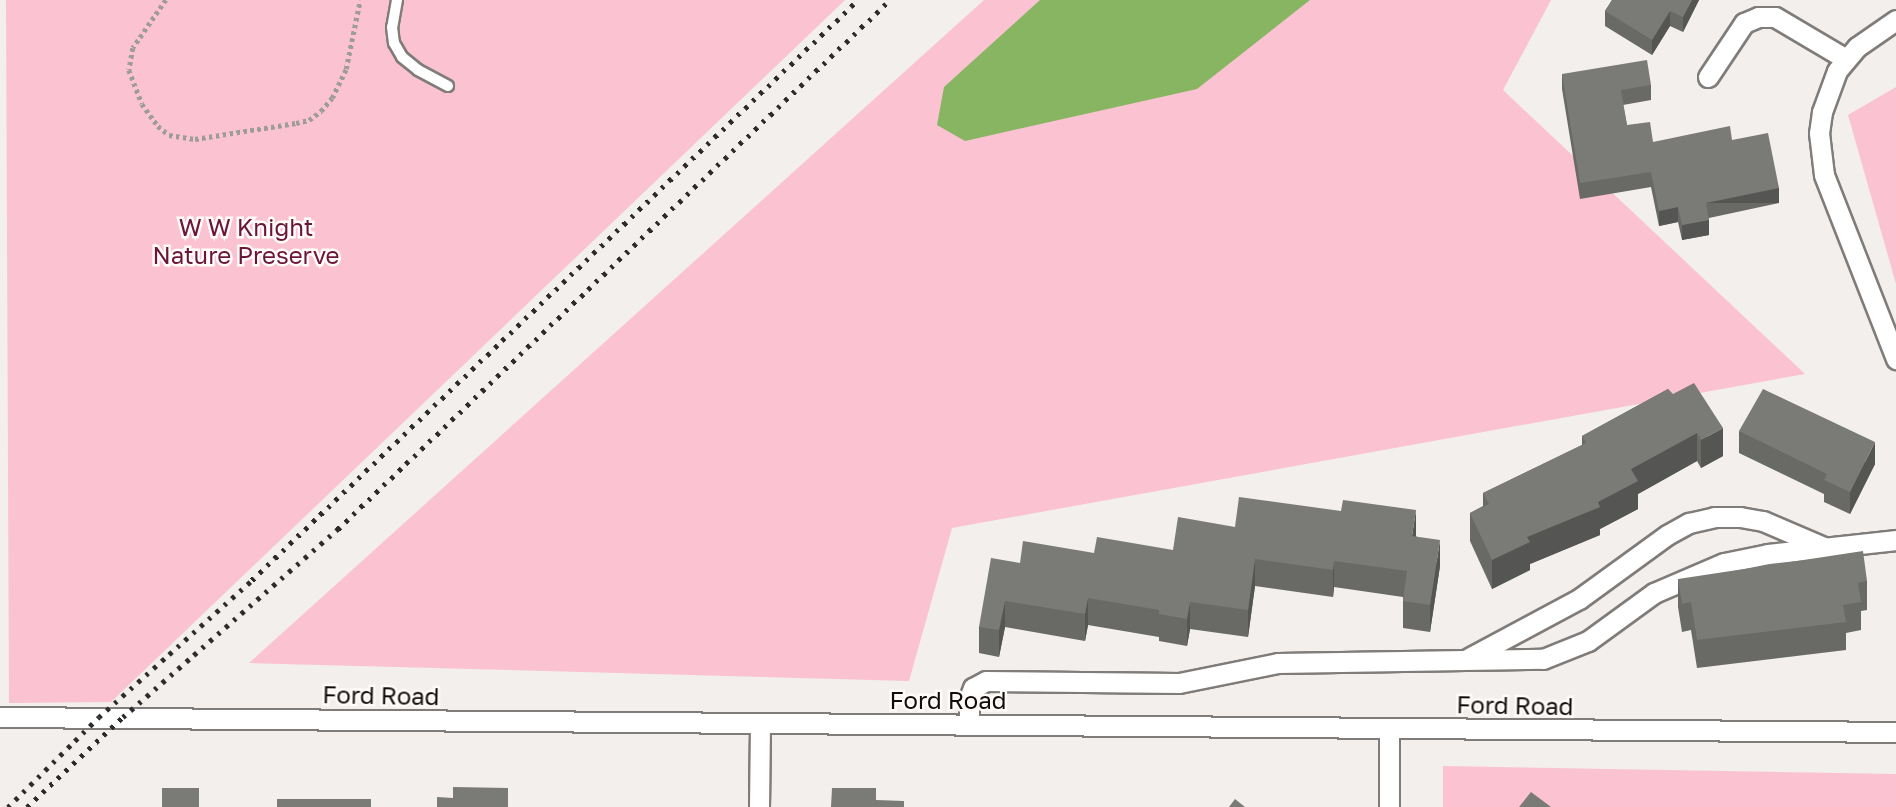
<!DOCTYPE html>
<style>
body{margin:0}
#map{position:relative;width:1896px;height:807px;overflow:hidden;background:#f2efec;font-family:"Golos Text",sans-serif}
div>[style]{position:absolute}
.green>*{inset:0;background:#fbc2d1}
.water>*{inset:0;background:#88b561}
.path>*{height:4.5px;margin-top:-2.25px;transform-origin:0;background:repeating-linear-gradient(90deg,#9e9c9a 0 3.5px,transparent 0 7px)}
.roads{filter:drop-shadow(2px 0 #7f7c79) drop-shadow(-2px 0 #7f7c79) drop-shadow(0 2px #7f7c79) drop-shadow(0 -2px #7f7c79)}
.service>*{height:10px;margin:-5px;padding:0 5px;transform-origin:5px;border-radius:5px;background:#fff}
.minor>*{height:19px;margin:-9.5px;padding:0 9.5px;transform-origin:9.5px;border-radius:9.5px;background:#fff}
.rail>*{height:5px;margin-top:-2.5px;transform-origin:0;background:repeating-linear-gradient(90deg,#2c2b29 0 3.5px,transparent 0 10.5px)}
.wall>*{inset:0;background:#696965}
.shaded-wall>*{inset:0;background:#555553;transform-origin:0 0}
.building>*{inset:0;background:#7a7a76;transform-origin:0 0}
span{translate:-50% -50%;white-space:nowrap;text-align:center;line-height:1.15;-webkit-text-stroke:5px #fffcfa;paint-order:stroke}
.park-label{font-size:24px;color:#6b1538}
.street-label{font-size:24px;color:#0f0e0d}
</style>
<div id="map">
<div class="green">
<i style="clip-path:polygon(6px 0,845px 0,111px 702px,9px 703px)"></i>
<i style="clip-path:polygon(984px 0,1551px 0,1503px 90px,1805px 374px,952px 528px,909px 681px,249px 663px)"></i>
<i style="clip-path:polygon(1896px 87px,1896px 284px,1848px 115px)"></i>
<i style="clip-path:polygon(1443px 766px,1896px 774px,1896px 807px,1443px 807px)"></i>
</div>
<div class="water">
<i style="clip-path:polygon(1040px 0,1310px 0,1197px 89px,965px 141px,937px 125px,944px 87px)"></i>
</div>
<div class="path">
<i style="left:166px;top:0;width:58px;rotate:124.5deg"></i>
<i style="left:133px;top:48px;width:22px;rotate:100deg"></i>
<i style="left:129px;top:70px;width:36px;rotate:69deg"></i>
<i style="left:142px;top:104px;width:27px;rotate:54deg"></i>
<i style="left:158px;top:126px;width:14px;rotate:39deg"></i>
<i style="left:169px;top:135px;width:26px;rotate:9deg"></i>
<i style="left:195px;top:139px;width:102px;rotate:-9deg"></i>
<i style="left:296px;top:123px;width:13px;rotate:-13deg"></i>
<i style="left:309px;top:120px;width:15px;rotate:-37deg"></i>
<i style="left:321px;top:111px;width:17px;rotate:-50deg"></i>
<i style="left:332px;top:98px;width:32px;rotate:-64deg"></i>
<i style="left:346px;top:69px;width:70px;rotate:-78.5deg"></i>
</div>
<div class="roads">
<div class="service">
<i style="left:397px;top:0;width:27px;rotate:100deg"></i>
<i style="left:392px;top:27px;width:16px;rotate:83deg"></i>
<i style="left:394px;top:43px;width:16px;rotate:60deg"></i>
<i style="left:402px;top:57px;width:21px;rotate:39deg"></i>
<i style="left:418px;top:70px;width:34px;rotate:28deg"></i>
</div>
<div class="minor">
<i style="left:1896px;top:20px;width:47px;rotate:145.3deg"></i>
<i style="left:1857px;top:47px;width:31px;rotate:130deg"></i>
<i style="left:1837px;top:71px;width:44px;rotate:110.1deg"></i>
<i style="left:1822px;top:112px;width:21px;rotate:98deg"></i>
<i style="left:1819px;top:133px;width:42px;rotate:83.2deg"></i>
<i style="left:1824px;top:175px;width:198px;rotate:68.6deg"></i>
<i style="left:1708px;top:77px;width:65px;rotate:-56.3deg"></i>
<i style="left:1744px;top:23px;width:15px;rotate:-23deg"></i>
<i style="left:1758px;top:17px;width:17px"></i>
<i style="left:1775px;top:17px;width:82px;rotate:30.6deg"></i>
<i style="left:1469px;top:658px;width:125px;rotate:-28.2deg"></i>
<i style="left:1579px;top:599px;width:109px;rotate:-36deg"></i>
<i style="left:1667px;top:535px;width:25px;rotate:-29deg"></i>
<i style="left:1689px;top:523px;width:26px;rotate:-13deg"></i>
<i style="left:1714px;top:517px;width:26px"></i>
<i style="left:1740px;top:517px;width:23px;rotate:10deg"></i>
<i style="left:1763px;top:521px;width:66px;rotate:23.1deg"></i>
<i style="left:0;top:717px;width:1896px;rotate:0.45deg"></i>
<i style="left:969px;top:725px;width:27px;rotate:-90deg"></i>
<i style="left:969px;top:698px;width:11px;rotate:-68deg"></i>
<i style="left:973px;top:688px;width:15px;rotate:-28deg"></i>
<i style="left:986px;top:681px;width:193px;rotate:0.6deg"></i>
<i style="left:1179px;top:683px;width:101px;rotate:-11.4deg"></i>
<i style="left:1278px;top:663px;width:265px;rotate:-0.9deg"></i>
<i style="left:1543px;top:659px;width:48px;rotate:-21.8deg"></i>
<i style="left:1588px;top:641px;width:82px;rotate:-36deg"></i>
<i style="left:1654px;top:593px;width:76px;rotate:-23.2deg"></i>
<i style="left:1724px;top:563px;width:45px;rotate:-11.6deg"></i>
<i style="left:1768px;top:554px;width:129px;rotate:-6.2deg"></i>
<i style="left:759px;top:807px;width:84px;rotate:-89.3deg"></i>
<i style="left:1389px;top:807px;width:79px;rotate:-90deg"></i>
</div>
</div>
<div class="rail">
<i style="left:8px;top:807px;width:128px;rotate:-44.7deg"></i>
<i style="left:99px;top:717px;width:205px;rotate:-41.8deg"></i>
<i style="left:252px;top:580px;width:839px;rotate:-43.74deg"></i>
<i style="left:27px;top:807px;width:132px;rotate:-43.2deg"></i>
<i style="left:123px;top:717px;width:286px;rotate:-41.2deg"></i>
<i style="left:338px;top:529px;width:765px;rotate:-43.78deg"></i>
</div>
<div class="wall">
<i style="clip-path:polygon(1612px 0,1699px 0,1683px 32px,1670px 26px,1652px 55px,1605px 26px,1605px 11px)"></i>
<i style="clip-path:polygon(1562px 74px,1651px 85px,1651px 100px,1623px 105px,1627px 125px,1653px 142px,1732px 140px,1779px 203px,1709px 218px,1709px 235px,1682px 240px,1678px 222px,1659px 226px,1651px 187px,1580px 199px,1562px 89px)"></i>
<i style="clip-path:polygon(1668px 389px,1723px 456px,1701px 468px,1697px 461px,1638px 494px,1638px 509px,1600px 529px,1600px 535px,1530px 564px,1530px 570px,1492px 589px,1470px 541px,1470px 513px,1483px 506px,1483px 493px,1582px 445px,1582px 436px)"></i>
<i style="clip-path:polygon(1739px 431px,1875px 464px,1850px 514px,1824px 502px,1824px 494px,1739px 453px)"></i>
<i style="clip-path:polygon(1235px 527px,1416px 536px,1440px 566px,1430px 632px,1403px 628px,1403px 597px,1334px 587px,1333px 597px,1255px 586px,1248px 637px,1190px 629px,1187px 646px,1159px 641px,1159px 637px,1088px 625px,1085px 641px,1005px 627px,999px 657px,979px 653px,979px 627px,1020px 563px,1094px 553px,1173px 550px)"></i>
<i style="clip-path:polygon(1678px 579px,1867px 581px,1867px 610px,1861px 611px,1861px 630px,1846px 633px,1846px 650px,1697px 668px,1691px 630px,1682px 632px,1678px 607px)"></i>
</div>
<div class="shaded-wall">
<i style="clip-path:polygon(1692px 0,1699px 0,1683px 32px,1683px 17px)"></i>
<i style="clip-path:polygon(1670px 11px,1670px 26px,1652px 55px,1652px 40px)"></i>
<i style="left:1779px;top:188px;width:15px;height:75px;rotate:90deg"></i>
<i style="clip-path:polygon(1678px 207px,1678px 222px,1659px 226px,1659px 211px)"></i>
<i style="clip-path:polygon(1709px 220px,1709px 235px,1682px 240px,1682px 225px)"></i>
<i style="clip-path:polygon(1723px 428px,1723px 456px,1701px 468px,1701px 440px)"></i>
<i style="clip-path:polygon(1697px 433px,1697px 461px,1638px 494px,1638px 509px,1600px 529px,1600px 535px,1530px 564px,1530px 570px,1492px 589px,1492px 560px,1527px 537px,1598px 502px,1631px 469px)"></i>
<i style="clip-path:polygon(1875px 442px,1875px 464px,1850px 514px,1850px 492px)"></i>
<i style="clip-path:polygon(1416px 510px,1416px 537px,1412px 536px)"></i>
<i style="clip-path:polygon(1440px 540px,1440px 566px,1430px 632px,1430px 605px)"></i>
<i style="clip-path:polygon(1255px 559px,1255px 586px,1248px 637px,1248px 610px)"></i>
<i style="clip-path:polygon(1334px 561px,1334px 587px,1333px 597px,1333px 570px)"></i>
<i style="clip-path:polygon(1088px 598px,1088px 625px,1085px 641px,1085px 614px)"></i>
<i style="clip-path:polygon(1005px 601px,1005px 627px,999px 657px,999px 630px)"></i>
<i style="clip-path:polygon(1190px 602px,1190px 629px,1187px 646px,1187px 619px)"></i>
</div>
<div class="building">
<i style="clip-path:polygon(1612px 0,1692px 0,1683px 17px,1670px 11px,1652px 40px,1605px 11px)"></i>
<i style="clip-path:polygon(1647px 60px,1651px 85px,1621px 90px,1627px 125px,1650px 122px,1653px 142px,1730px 126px,1732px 140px,1768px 133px,1779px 188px,1706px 203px,1709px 220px,1682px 225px,1678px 207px,1659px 211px,1651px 172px,1580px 183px,1562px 74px)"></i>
<i style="clip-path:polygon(1694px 383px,1723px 428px,1701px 440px,1697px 433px,1631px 469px,1638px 481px,1598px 502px,1600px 507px,1527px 537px,1530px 542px,1492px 560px,1470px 513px,1489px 504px,1483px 493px,1586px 443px,1582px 436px,1668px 389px,1673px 394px)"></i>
<i style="clip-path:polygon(1763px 389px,1875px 442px,1850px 492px,1824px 480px,1827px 474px,1739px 431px)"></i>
<i style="clip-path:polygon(1239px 497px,1341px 511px,1343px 500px,1416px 510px,1412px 536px,1440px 540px,1430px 605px,1403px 601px,1407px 571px,1334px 561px,1333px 570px,1255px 559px,1248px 610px,1190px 602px,1187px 619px,1159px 614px,1159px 610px,1088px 598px,1085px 614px,1005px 601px,999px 630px,979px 627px,991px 558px,1020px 563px,1023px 541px,1094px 553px,1097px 537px,1173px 550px,1178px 517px,1235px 527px)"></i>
<i style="clip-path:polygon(1863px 551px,1867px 581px,1858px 583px,1861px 602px,1843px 605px,1846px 622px,1697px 640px,1691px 602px,1682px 604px,1678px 579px)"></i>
<i style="clip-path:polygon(453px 787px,508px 788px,508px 807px,437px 807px,437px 797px,453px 798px)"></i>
<i style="left:162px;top:788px;width:37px;height:19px"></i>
<i style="clip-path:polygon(832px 788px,876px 788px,876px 800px,904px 801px,904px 807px,831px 807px)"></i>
<i style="clip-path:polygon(1531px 792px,1551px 807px,1519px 807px)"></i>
<i style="left:277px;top:799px;width:94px;height:8px"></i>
<i style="clip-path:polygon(1235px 799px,1245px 807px,1229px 807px)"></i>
</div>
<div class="park-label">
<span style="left:246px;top:241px">W W Knight<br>Nature Preserve</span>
</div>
<div class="street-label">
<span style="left:381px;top:695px;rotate:1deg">Ford Road</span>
<span style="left:948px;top:700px">Ford Road</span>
<span style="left:1515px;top:705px;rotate:1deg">Ford Road</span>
</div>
</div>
